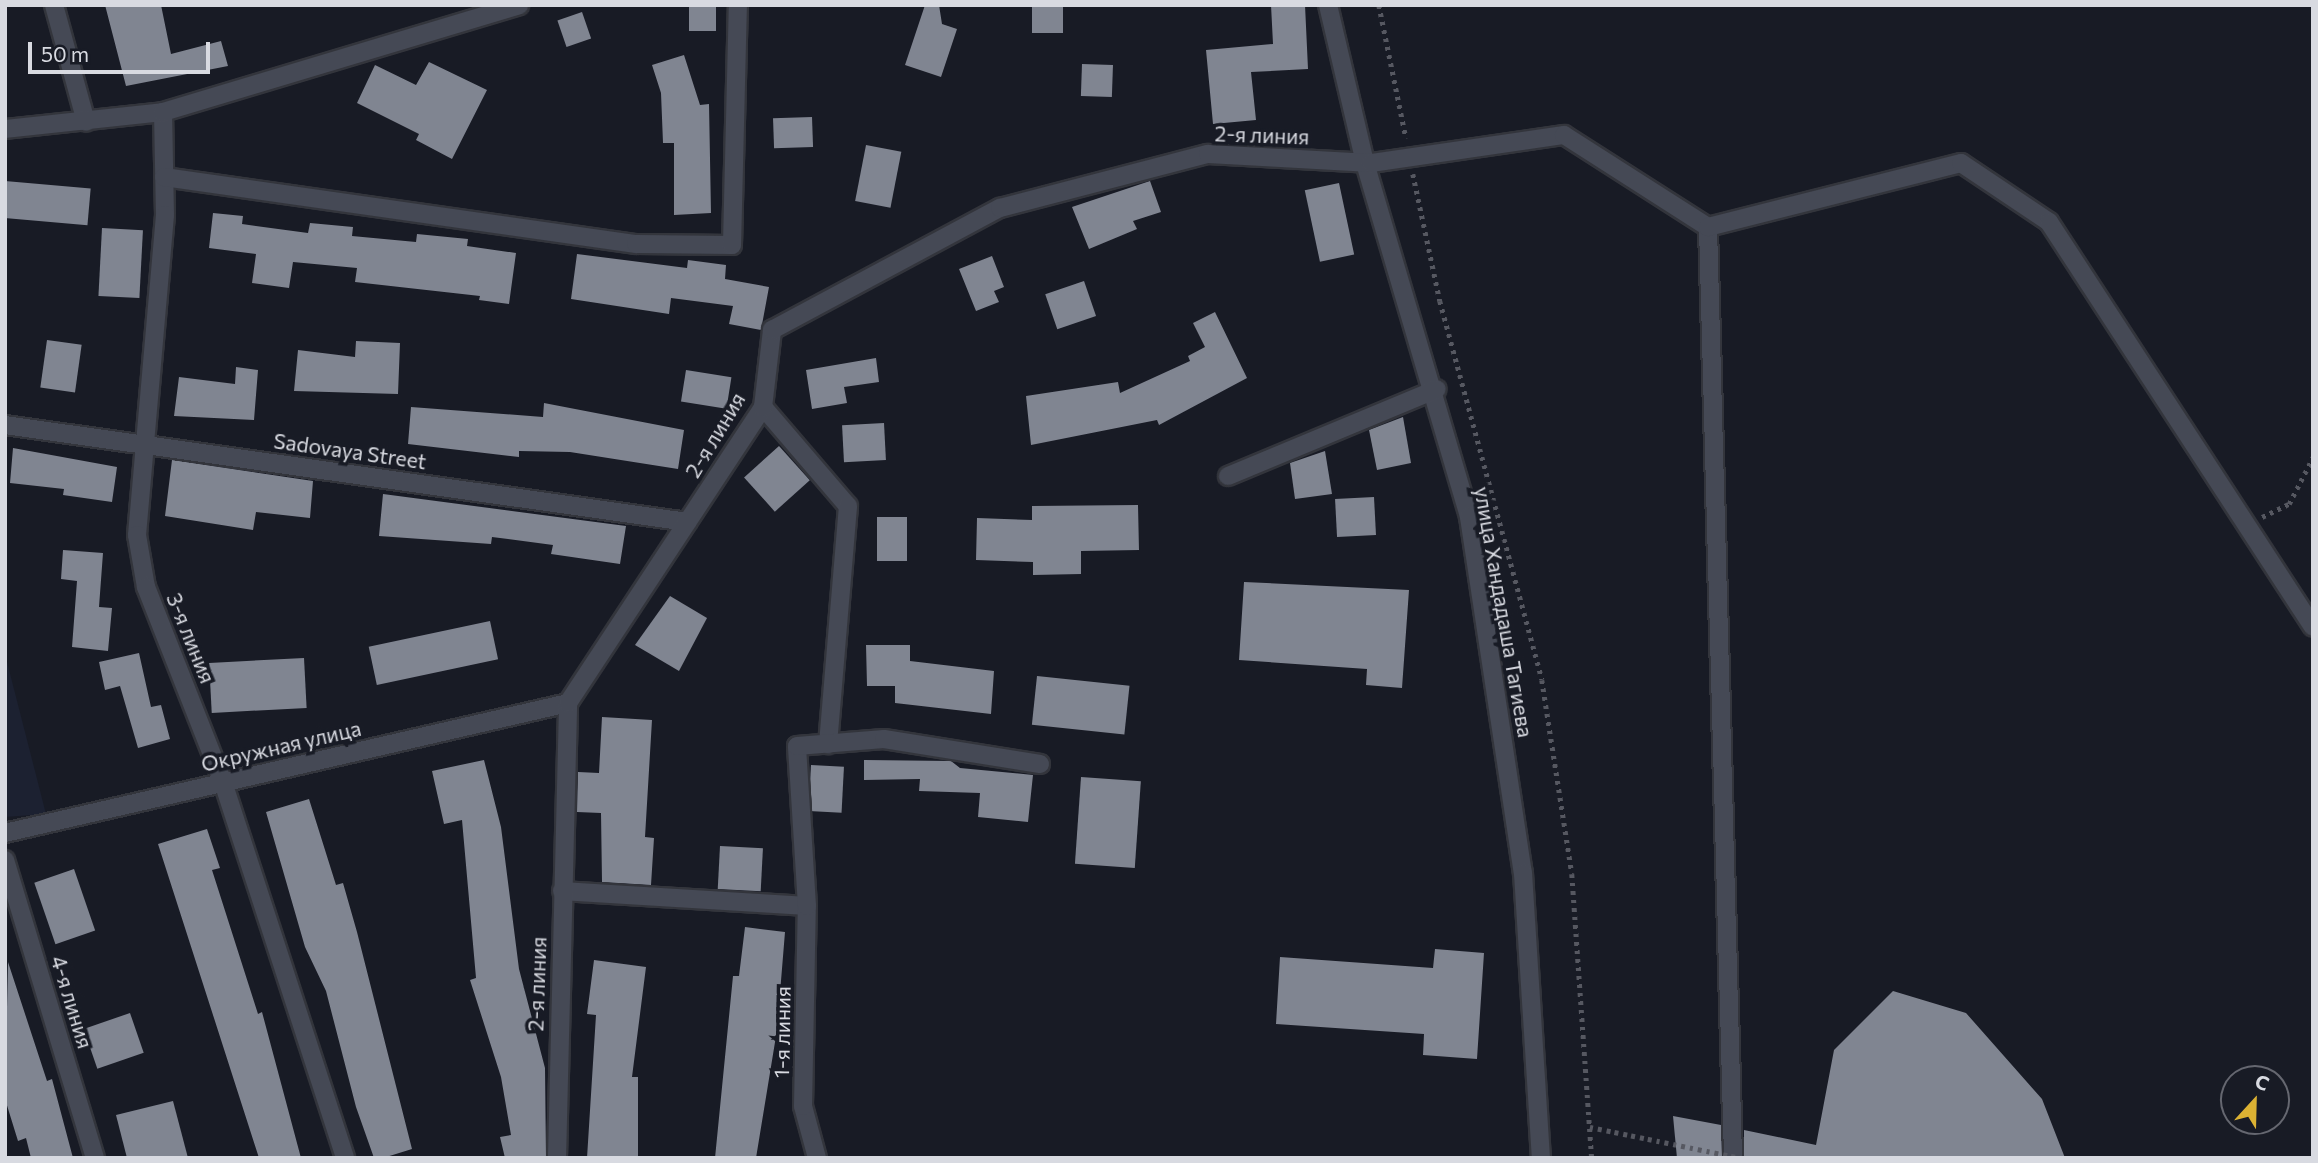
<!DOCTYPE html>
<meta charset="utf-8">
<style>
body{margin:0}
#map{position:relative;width:2318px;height:1163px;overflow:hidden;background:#181b25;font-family:Commissioner,sans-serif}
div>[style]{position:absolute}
.built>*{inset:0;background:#1c2131}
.building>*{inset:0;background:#808591;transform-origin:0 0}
.path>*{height:4.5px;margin-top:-2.25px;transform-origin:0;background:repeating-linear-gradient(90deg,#565861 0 3.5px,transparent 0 8.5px)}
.roads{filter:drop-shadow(2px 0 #33353c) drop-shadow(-2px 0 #33353c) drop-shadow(0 2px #33353c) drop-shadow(0 -2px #33353c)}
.minor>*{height:18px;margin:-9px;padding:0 9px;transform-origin:9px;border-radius:9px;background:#454955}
.path-bridge>*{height:4.5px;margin-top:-2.25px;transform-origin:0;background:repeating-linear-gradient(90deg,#565861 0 3.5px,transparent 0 8.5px)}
span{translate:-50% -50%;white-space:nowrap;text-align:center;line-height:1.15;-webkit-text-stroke:7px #181b25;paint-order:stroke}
.street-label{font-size:21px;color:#d8dae1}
.frame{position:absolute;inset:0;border:7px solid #d8dae1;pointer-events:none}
.north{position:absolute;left:2220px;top:1065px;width:70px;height:70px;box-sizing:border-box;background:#181b25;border:2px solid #656770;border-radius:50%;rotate:22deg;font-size:19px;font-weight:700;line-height:28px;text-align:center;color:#d8dae1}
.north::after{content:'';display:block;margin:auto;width:24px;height:32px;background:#dcb233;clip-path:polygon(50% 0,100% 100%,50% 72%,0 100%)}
.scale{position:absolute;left:28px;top:42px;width:182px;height:32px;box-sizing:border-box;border:4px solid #d8dae1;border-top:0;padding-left:9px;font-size:21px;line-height:24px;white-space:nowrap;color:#d8dae1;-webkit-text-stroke:5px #181b25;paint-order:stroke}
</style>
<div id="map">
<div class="built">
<i style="clip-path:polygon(5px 654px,46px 814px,5px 817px)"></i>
</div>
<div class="building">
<i style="clip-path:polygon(105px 5px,161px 5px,171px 54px,221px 41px,228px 66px,126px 86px)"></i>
<i style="left:689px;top:5px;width:27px;height:26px"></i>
<i style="clip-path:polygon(925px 5px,939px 5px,942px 24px,957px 29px,941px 77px,905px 65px)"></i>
<i style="left:1032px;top:5px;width:31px;height:28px"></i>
<i style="clip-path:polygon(1271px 5px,1305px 5px,1308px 69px,1251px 72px,1256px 120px,1213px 124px,1206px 50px,1273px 44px)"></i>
<i style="left:582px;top:12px;width:28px;height:26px;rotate:71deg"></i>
<i style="clip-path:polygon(684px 55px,700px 105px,709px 104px,711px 213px,674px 215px,674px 143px,663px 143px,661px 93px,652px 65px)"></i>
<i style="clip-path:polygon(429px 62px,487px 90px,452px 159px,416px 140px,419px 134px,357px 103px,375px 65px,416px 85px)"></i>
<i style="left:1082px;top:64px;width:31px;height:32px;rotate:2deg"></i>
<i style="left:812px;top:117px;width:30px;height:39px;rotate:88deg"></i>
<i style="left:866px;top:145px;width:36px;height:57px;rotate:11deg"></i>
<i style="left:5px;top:181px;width:86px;height:37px;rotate:5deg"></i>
<i style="clip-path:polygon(1150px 181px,1161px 212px,1133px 221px,1137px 229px,1089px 249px,1072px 207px)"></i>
<i style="left:1339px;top:183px;width:73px;height:35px;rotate:78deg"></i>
<i style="clip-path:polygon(213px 213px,243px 216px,242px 224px,308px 233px,310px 223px,353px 227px,352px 236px,416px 242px,417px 234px,468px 239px,467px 246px,516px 253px,509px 304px,479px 300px,480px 296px,355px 282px,357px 268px,293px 262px,289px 288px,252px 283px,256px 254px,209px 248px)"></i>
<i style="left:102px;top:228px;width:41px;height:68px;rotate:3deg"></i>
<i style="clip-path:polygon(577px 254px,687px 268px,688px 260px,726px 265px,725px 279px,769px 287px,761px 330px,729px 324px,733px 306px,671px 298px,669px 314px,571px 299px)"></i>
<i style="clip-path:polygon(992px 256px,1004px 287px,994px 291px,999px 302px,976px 311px,959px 269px)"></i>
<i style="left:1084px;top:281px;width:37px;height:41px;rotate:71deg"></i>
<i style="clip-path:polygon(1215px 312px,1247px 378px,1159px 425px,1157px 420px,1031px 445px,1026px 396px,1118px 382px,1120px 393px,1190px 361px,1188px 356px,1205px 347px,1193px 323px)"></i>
<i style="left:47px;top:340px;width:35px;height:48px;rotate:8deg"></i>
<i style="clip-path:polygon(356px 341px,400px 343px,398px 394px,294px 391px,298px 350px,355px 357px)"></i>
<i style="clip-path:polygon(876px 358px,879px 382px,844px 387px,847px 403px,812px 409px,806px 370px)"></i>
<i style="clip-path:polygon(236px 367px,258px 370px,254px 420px,174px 416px,179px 377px,235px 384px)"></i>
<i style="left:686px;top:370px;width:46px;height:32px;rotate:9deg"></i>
<i style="clip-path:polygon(544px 403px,684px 430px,678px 469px,570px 452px,519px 451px,519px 457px,408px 444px,411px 407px,543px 417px)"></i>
<i style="clip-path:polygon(1403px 417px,1411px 463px,1377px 470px,1369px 430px)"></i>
<i style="left:884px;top:423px;width:37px;height:42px;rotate:87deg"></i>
<i style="left:779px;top:446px;width:46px;height:47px;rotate:48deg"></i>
<i style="clip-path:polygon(13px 448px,117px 467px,112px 502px,63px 495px,64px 489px,10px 483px)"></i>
<i style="clip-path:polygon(1325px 451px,1332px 494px,1295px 499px,1290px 463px)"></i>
<i style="clip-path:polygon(172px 460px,313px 481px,310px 518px,256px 512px,253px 530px,165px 516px)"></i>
<i style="clip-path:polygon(383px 494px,626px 526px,620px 564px,551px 554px,553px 545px,492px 537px,491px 544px,379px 536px)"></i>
<i style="left:1374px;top:497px;width:38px;height:39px;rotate:87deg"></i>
<i style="clip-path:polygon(1138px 505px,1139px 550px,1081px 551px,1081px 574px,1033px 575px,1033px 562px,976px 560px,977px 518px,1032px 520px,1032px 506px)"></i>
<i style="left:877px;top:517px;width:30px;height:44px"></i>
<i style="clip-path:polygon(63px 550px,103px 553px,99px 607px,112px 608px,108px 651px,72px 647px,77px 581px,61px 579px)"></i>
<i style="clip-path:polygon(1244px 582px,1409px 590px,1402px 688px,1366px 685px,1367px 669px,1239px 660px)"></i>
<i style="clip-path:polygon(670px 596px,707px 618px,679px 671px,635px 645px)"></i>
<i style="left:490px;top:621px;width:39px;height:124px;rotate:78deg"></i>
<i style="clip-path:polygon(866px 645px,910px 645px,910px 661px,994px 671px,991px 714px,895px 703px,895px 686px,867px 686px)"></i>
<i style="clip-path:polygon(139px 653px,151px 707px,161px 705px,170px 739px,138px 748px,120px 686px,105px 690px,99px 662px)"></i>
<i style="left:304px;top:658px;width:50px;height:95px;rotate:87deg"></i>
<i style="left:1037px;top:676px;width:93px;height:49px;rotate:6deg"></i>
<i style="clip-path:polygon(602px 717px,652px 720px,645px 837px,654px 838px,651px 885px,602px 882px,601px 813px,577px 812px,578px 772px,599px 773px)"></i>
<i style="clip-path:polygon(484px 760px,501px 827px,519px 969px,545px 1068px,546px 1158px,505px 1158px,500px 1137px,511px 1135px,501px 1077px,470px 980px,476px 978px,462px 820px,444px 824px,432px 771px)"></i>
<i style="clip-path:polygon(864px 760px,951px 761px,960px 768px,1033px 775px,1028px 822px,978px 817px,980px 793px,919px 791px,920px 779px,864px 780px)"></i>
<i style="left:811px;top:765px;width:33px;height:46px;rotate:3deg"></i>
<i style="left:1081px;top:777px;width:60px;height:87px;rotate:4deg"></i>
<i style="clip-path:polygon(309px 799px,336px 885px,343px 883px,357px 932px,412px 1149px,383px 1158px,374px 1158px,356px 1107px,326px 991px,305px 947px,266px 812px)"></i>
<i style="clip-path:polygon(207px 829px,220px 868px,212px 870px,258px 1014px,262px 1012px,301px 1158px,259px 1158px,158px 844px)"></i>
<i style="left:720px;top:846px;width:43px;height:43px;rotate:3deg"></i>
<i style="left:74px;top:869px;width:65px;height:42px;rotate:71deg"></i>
<i style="clip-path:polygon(745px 927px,785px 932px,777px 1030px,756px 1158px,715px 1158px,733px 976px,739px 976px)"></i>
<i style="clip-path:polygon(1435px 949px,1484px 953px,1477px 1059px,1423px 1055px,1424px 1034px,1276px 1024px,1280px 957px,1433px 968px)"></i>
<i style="clip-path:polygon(594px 960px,646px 967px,632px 1077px,638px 1077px,638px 1158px,587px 1158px,596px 1015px,587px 1014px)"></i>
<i style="clip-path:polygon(8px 962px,47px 1081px,52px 1079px,73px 1158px,31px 1158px,26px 1138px,18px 1141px,5px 1099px)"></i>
<i style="clip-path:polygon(1893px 991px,1966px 1013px,2042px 1099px,2065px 1158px,1744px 1158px,1744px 1130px,1816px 1145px,1834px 1050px)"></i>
<i style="left:130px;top:1013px;width:42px;height:49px;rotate:71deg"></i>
<i style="clip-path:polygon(173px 1101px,188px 1158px,127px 1158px,116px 1115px)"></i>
<i style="clip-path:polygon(1673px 1116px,1721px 1125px,1722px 1158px,1677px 1158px)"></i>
</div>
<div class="path">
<i style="left:1379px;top:5px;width:136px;rotate:78.5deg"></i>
<i style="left:1413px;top:174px;width:130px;rotate:78deg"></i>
<i style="left:1440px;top:301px;width:392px;rotate:74.9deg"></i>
<i style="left:1542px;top:680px;width:196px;rotate:81.2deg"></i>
<i style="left:1572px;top:874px;width:285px;rotate:86deg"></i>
<i style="left:2262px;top:517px;width:30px;rotate:-26deg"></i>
<i style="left:2289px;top:504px;width:53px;rotate:-62.9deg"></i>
</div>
<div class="roads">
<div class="minor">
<i style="left:54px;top:5px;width:121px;rotate:74.7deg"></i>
<i style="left:1328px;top:5px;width:162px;rotate:76.8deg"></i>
<i style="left:1365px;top:163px;width:369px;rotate:73.6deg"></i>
<i style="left:1469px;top:517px;width:360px;rotate:81.4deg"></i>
<i style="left:1523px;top:873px;width:286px;rotate:86.4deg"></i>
<i style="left:163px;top:112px;width:103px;rotate:88.9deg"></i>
<i style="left:165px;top:215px;width:321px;rotate:95deg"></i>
<i style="left:137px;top:535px;width:53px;rotate:80.2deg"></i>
<i style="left:146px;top:587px;width:210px;rotate:68.5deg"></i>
<i style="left:223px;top:782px;width:395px;rotate:72deg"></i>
<i style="left:5px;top:129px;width:159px;rotate:-6.1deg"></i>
<i style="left:163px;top:112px;width:372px;rotate:-16.7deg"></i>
<i style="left:164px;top:177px;width:477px;rotate:8.1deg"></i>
<i style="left:636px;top:244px;width:96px;rotate:0.6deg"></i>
<i style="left:732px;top:245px;width:240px;rotate:-88.6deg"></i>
<i style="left:1708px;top:227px;width:931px;rotate:88.46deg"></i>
<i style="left:763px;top:407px;width:130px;rotate:49.4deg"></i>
<i style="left:848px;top:506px;width:239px;rotate:94.8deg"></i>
<i style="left:5px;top:425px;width:689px;rotate:8.09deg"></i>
<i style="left:1228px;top:476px;width:226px;rotate:-22.6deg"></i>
<i style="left:5px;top:833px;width:578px;rotate:-13deg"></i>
<i style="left:5px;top:860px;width:311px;rotate:73.2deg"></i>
<i style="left:562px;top:891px;width:245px;rotate:3.5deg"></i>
<i style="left:557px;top:1158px;width:455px;rotate:-88.6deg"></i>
<i style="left:568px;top:703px;width:354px;rotate:-56.6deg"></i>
<i style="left:763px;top:407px;width:78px;rotate:-83.3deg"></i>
<i style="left:772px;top:330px;width:259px;rotate:-28.2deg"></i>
<i style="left:1000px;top:208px;width:215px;rotate:-14.6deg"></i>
<i style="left:1208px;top:154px;width:163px;rotate:3.2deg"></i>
<i style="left:1371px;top:163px;width:195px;rotate:-8.3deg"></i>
<i style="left:1564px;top:135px;width:171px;rotate:32.6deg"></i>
<i style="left:1708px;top:227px;width:261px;rotate:-14.2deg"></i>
<i style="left:1961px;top:163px;width:106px;rotate:33.8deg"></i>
<i style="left:2049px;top:222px;width:483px;rotate:56.9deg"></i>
<i style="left:817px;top:1158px;width:54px;rotate:-105.1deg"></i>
<i style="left:803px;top:1106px;width:200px;rotate:-88.9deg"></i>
<i style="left:807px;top:906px;width:160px;rotate:-93.6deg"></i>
<i style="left:797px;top:746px;width:87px;rotate:-4.6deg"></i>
<i style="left:884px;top:739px;width:158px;rotate:9.1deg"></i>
</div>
</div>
<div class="path-bridge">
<i style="left:1590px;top:1127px;width:154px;rotate:11.6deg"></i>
</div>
<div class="street-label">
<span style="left:1262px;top:135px;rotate:2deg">2-я линия</span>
<span style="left:715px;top:435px;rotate:-59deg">2-я линия</span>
<span style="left:350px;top:451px;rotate:8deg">Sadovaya Street</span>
<span style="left:1504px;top:612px;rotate:80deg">улица Хандадаша Тагиева</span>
<span style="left:191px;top:638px;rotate:68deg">3-я линия</span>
<span style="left:281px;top:746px;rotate:-13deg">Окружная улица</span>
<span style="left:537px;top:984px;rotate:-88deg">2-я линия</span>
<span style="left:72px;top:1002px;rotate:73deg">4-я линия</span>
<span style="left:782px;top:1032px;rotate:-89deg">1-я линия</span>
</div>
<div class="frame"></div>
<div class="north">С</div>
<div class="scale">50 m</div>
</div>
